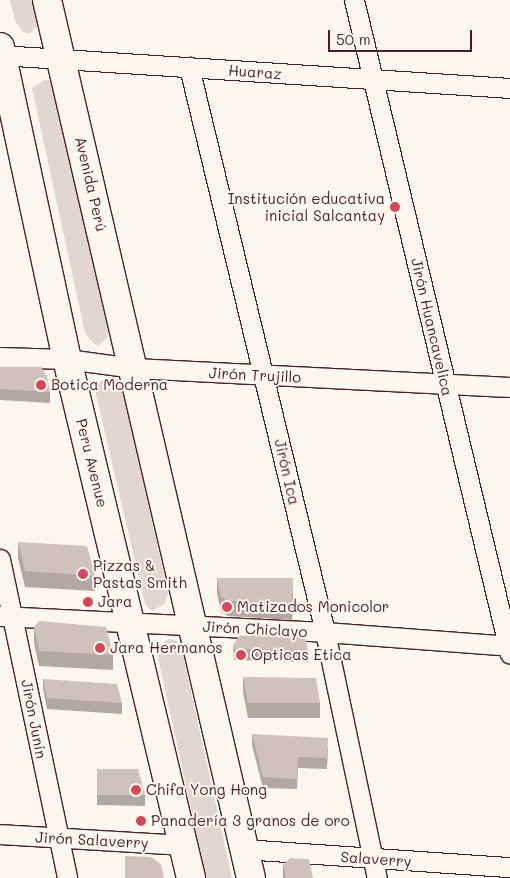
<!DOCTYPE html>
<meta charset="utf-8">
<style>
body{margin:0}
#map{position:relative;width:510px;height:878px;overflow:hidden;background:#fbf7ec;font-family:Mali,sans-serif}
div>[style]{position:absolute}
.green>*{inset:0;background:#e2d7d0}
.roads{filter:drop-shadow(1px 0 #4a1f2b) drop-shadow(-1px 0 #4a1f2b) drop-shadow(0 1px #4a1f2b) drop-shadow(0 -1px #4a1f2b)}
.street>*{height:19px;margin:-9.5px;padding:0 9.5px;transform-origin:9.5px;border-radius:9.5px;background:#fbf7ec}
.primary>*{height:28px;margin:-14px;padding:0 14px;transform-origin:14px;border-radius:14px;background:#fbf7ec}
.wall>*{inset:0;background:#b2a7a2}
.shaded-wall>*{inset:0;background:#918884}
.building>*{inset:0;background:#cfc2bc}
.dots>*{width:14px;height:14px;translate:-50% -50%;box-sizing:border-box;border:2px solid #fbf7ec;border-radius:50%}
span{translate:-50% -50%;white-space:nowrap;text-align:center;line-height:1.15;-webkit-text-stroke:4px #fbf7ec;paint-order:stroke}
.street-label{font-size:15px;color:#4a1f2b}
.poi-label{font-size:15px;color:#4a1f2b}
.right{translate:-100% -50%;text-align:right}
.left{translate:0 -50%;text-align:left}
.scale{position:absolute;left:328px;top:30px;width:144px;height:22px;box-sizing:border-box;border:2px solid #4a1f2b;border-top:0;padding-left:6px;font-size:15px;line-height:18px;white-space:nowrap;color:#4a1f2b;-webkit-text-stroke:4px #fbf7ec;paint-order:stroke}
</style>
<div id="map">
<div class="green">
<i style="clip-path:polygon(10px 0,34px 0,37px 26px,29px 34px,22px 31px,15px 21px)"></i>
<i style="clip-path:polygon(44px 80px,51px 80px,57px 87px,108px 330px,107px 337px,99px 346px,93px 343px,85px 333px,32px 88px)"></i>
<i style="clip-path:polygon(107px 377px,121px 381px,168px 593px,165px 604px,152px 611px,145px 604px,94px 386px)"></i>
<i style="clip-path:polygon(168px 639px,176px 640px,181px 646px,232px 878px,206px 878px,156px 648px)"></i>
</div>
<div class="roads">
<div class="street">
<i style="left:354px;top:0;width:672px;rotate:76.58deg"></i>
<i style="left:0;top:55px;width:511px;rotate:3.7deg"></i>
<i style="left:189px;top:67px;width:581px;rotate:76.47deg"></i>
<i style="left:325px;top:632px;width:251px;rotate:78.1deg"></i>
<i style="left:0;top:357px;width:67px;rotate:1.7deg"></i>
<i style="left:67px;top:359px;width:68px;rotate:7.7deg"></i>
<i style="left:134px;top:368px;width:376px;rotate:2.9deg"></i>
<i style="left:0;top:559px;width:326px;rotate:78.1deg"></i>
<i style="left:0;top:616px;width:325px;rotate:2.8deg"></i>
<i style="left:325px;top:632px;width:186px;rotate:4.3deg"></i>
<i style="left:0;top:834px;width:183px;rotate:3.4deg"></i>
<i style="left:243px;top:849px;width:268px;rotate:3.9deg"></i>
</div>
<div class="primary">
<i style="left:47px;top:0;width:901px;rotate:76.92deg"></i>
<i style="left:0;top:47px;width:319px;rotate:77.9deg"></i>
<i style="left:67px;top:359px;width:534px;rotate:76.56deg"></i>
</div>
</div>
<div class="wall">
<i style="clip-path:polygon(0 367px,50px 392px,50px 403px,0 400px)"></i>
<i style="clip-path:polygon(18px 542px,95px 576px,95px 591px,25px 587px,18px 558px)"></i>
<i style="clip-path:polygon(217px 578px,293px 593px,292px 620px,228px 616px,221px 612px,217px 593px)"></i>
<i style="clip-path:polygon(34px 627px,113px 655px,113px 670px,39px 666px,34px 643px)"></i>
<i style="clip-path:polygon(233px 645px,308px 651px,308px 662px,234px 660px)"></i>
<i style="clip-path:polygon(243px 677px,320px 703px,320px 718px,248px 718px,243px 692px)"></i>
<i style="clip-path:polygon(43px 679px,122px 703px,122px 714px,47px 709px,43px 689px)"></i>
<i style="clip-path:polygon(252px 734px,328px 748px,327px 769px,298px 768px,297px 789px,263px 788px,252px 745px)"></i>
<i style="clip-path:polygon(97px 769px,145px 795px,145px 806px,97px 805px)"></i>
<i style="clip-path:polygon(283px 865px,313px 878px,283px 878px)"></i>
</div>
<div class="shaded-wall">
<i style="clip-path:polygon(293px 578px,293px 593px,292px 620px,292px 604px)"></i>
</div>
<div class="building">
<i style="clip-path:polygon(0 367px,41px 367px,47px 376px,50px 392px,0 389px)"></i>
<i style="clip-path:polygon(18px 542px,87px 546px,95px 576px,25px 571px)"></i>
<i style="clip-path:polygon(217px 578px,293px 578px,292px 604px,228px 601px,221px 597px)"></i>
<i style="clip-path:polygon(39px 621px,106px 627px,113px 655px,39px 651px,34px 627px)"></i>
<i style="clip-path:polygon(295px 633px,306px 640px,308px 651px,234px 649px,233px 645px,239px 636px)"></i>
<i style="clip-path:polygon(243px 677px,316px 678px,320px 703px,248px 703px)"></i>
<i style="clip-path:polygon(43px 679px,117px 684px,122px 703px,47px 698px)"></i>
<i style="clip-path:polygon(252px 734px,328px 738px,327px 758px,298px 757px,297px 779px,263px 777px)"></i>
<i style="clip-path:polygon(97px 769px,138px 769px,145px 795px,97px 795px)"></i>
<i style="clip-path:polygon(125px 856px,151px 857px,161px 864px,164px 878px,125px 878px)"></i>
<i style="clip-path:polygon(290px 858px,309px 859px,313px 878px,286px 878px,283px 865px)"></i>
</div>
<div class="dots">
<i style="left:395px;top:207px;background:#d1495b"></i>
<i style="left:41px;top:385px;background:#d1495b"></i>
<i style="left:83px;top:574px;background:#d1495b"></i>
<i style="left:88px;top:602px;background:#d1495b"></i>
<i style="left:227px;top:607px;background:#d1495b"></i>
<i style="left:100px;top:648px;background:#d1495b"></i>
<i style="left:241px;top:655px;background:#d1495b"></i>
<i style="left:136px;top:790px;background:#d1495b"></i>
<i style="left:141px;top:821px;background:#d1495b"></i>
</div>
<div class="street-label">
<span style="left:255px;top:72px;rotate:4deg">Huaraz</span>
<span style="left:91px;top:184px;rotate:77deg">Avenida Perú</span>
<span style="left:432px;top:327px;rotate:77deg">Jirón Huancavelica</span>
<span style="left:255px;top:375px;rotate:3deg">Jirón Trujillo</span>
<span style="left:92px;top:463px;rotate:76deg">Peru Avenue</span>
<span style="left:287px;top:472px;rotate:77deg">Jirón Ica</span>
<span style="left:255px;top:629px;rotate:3deg">Jirón Chiclayo</span>
<span style="left:34px;top:719px;rotate:79deg">Jirón Junín</span>
<span style="left:92px;top:840px;rotate:3deg">Jirón Salaverry</span>
<span style="left:376px;top:859px;rotate:4deg">Salaverry</span>
</div>
<div class="poi-label">
<span class="right" style="left:385px;top:207px">Institución educativa<br>inicial Salcantay</span>
<span class="left" style="left:51px;top:385px">Botica Moderna</span>
<span class="left" style="left:93px;top:574px">Pizzas &amp;<br>Pastas Smith</span>
<span class="left" style="left:98px;top:602px">Jara</span>
<span class="left" style="left:237px;top:607px">Matizados Monicolor</span>
<span class="left" style="left:110px;top:648px">Jara Hermanos</span>
<span class="left" style="left:251px;top:655px">Opticas Etica</span>
<span class="left" style="left:146px;top:790px">Chifa Yong Hong</span>
<span class="left" style="left:151px;top:821px">Panadería 3 granos de oro</span>
</div>
<div class="scale">50 m</div>
</div>
